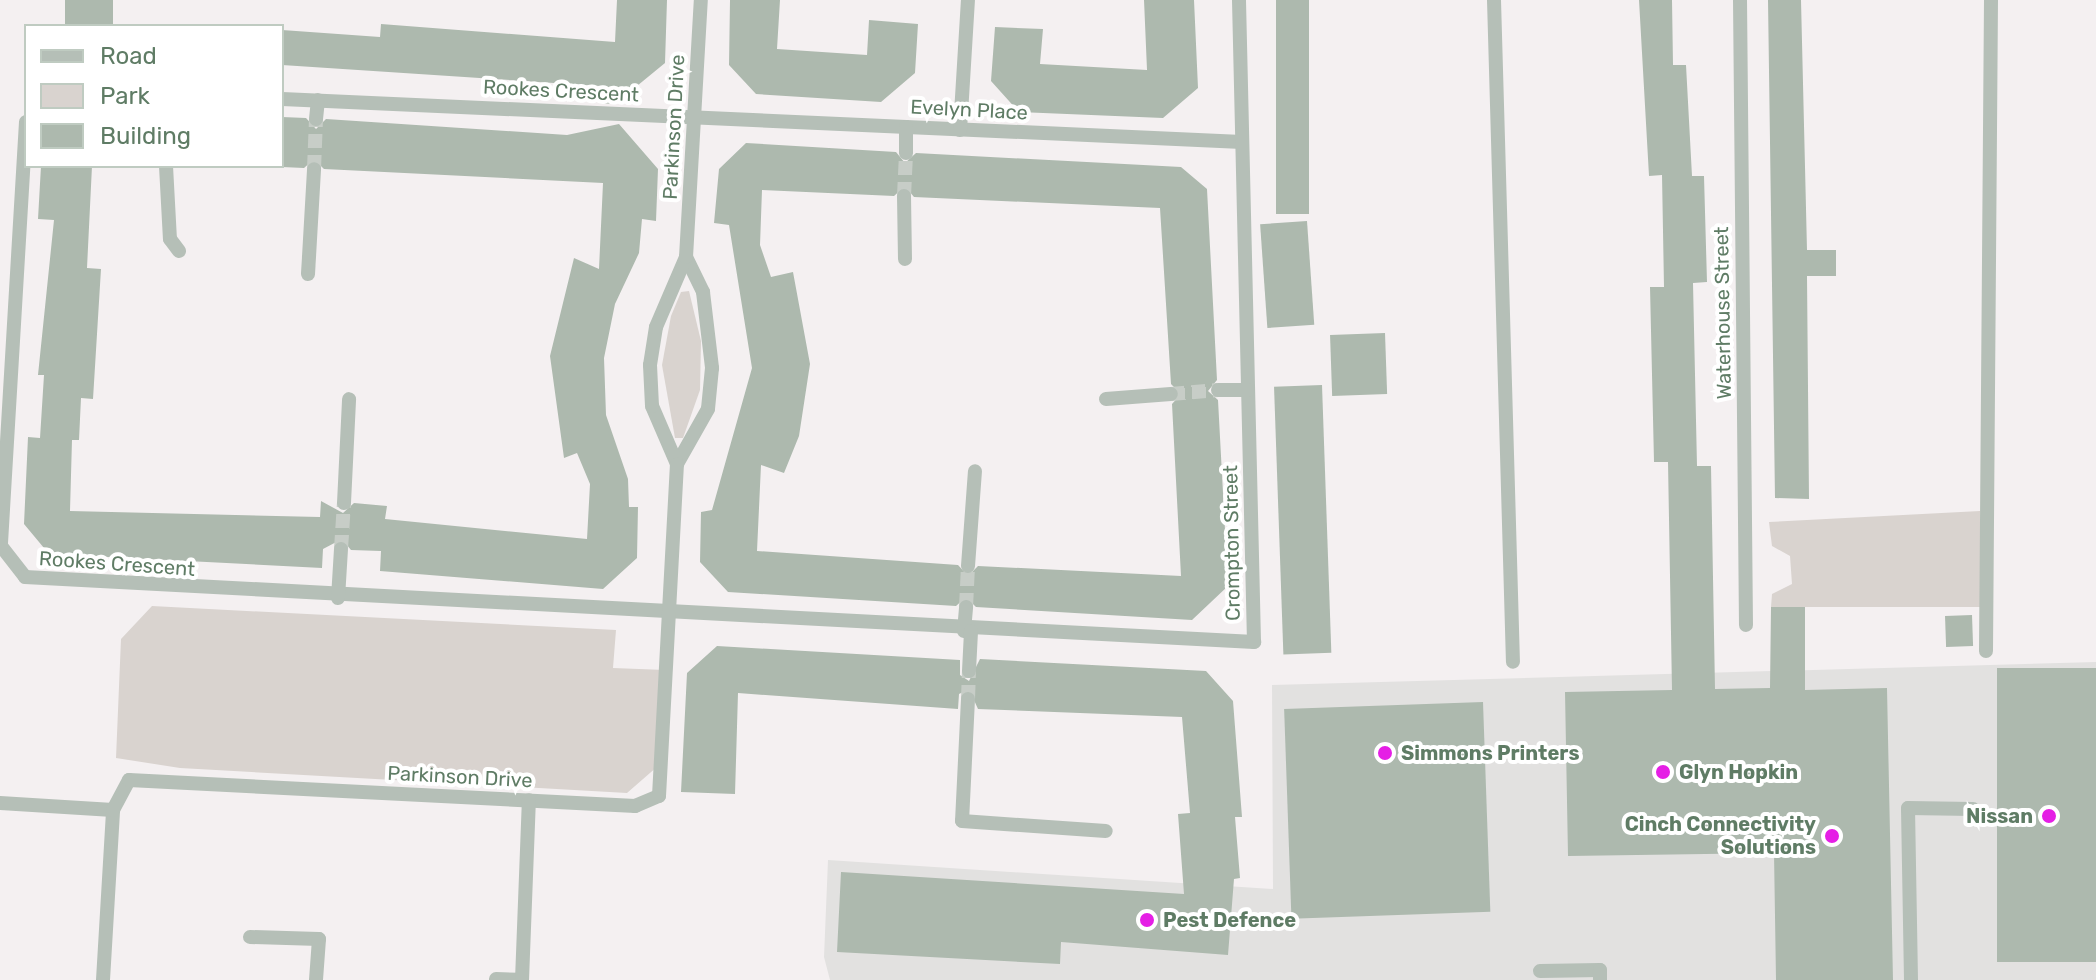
<!DOCTYPE html>
<style>
body{margin:0}
#map{position:relative;width:2096px;height:980px;overflow:hidden;background:#f4f0f1;font-family:Rubik,sans-serif}
div>[style]{position:absolute}
.built>*{inset:0;background:#e2e1e0}
.green>*{inset:0;background:#d9d3cf}
.building>*{inset:0;background:#adb9ae;transform-origin:0 0}
.minor-tunnel>*{height:14px;margin-top:-7px;transform-origin:0;background:repeating-linear-gradient(90deg,#c7cdc7 0 14px,transparent 0 21px)}
.minor>*{height:14px;margin:-7px;padding:0 7px;transform-origin:7px;border-radius:7px;background:#b5bfb7}
.dots>*{width:22px;height:22px;translate:-50% -50%;box-sizing:border-box;border:4px solid #fff;border-radius:50%}
span{translate:-50% -50%;white-space:nowrap;text-align:center;line-height:1.15;-webkit-text-stroke:8px #fff;paint-order:stroke}
.street-label{font-size:20px;color:#5f7c65}
.poi-label{font-size:20px;color:#5f7c65;font-weight:700}
.left{translate:0 -50%;text-align:left}
.right{translate:-100% -50%;text-align:right}
.legend{position:absolute;left:24px;top:24px;width:260px;height:144px;box-sizing:border-box;background:#fff;border:2px solid #bfcbc1;margin:0;padding:10px 14px;list-style:none;font-size:24px;color:#5f7c65}
.legend li{display:flex;align-items:center;gap:16px;height:40px}
.legend b{width:40px;border:2px solid #bfcbc1}
</style>
<div id="map">
<div class="built">
<i style="clip-path:polygon(2096px 662px,2096px 980px,830px 980px,824px 957px,828px 860px,1273px 889px,1272px 685px)"></i>
</div>
<div class="green">
<i style="clip-path:polygon(689px 291px,701px 341px,700px 390px,683px 438px,675px 438px,662px 365px,671px 316px,681px 292px)"></i>
<i style="clip-path:polygon(1980px 511px,1980px 607px,1771px 607px,1772px 594px,1792px 584px,1790px 556px,1772px 546px,1769px 522px)"></i>
<i style="clip-path:polygon(152px 606px,616px 630px,613px 668px,665px 670px,658px 766px,627px 793px,180px 768px,116px 758px,121px 639px)"></i>
</div>
<div class="building">
<i style="left:65px;top:0;width:48px;height:26px"></i>
<i style="clip-path:polygon(617px 0,667px 0,665px 63px,615px 104px,599px 103px,600px 86px,282px 65px,282px 30px,380px 37px,381px 24px,615px 42px)"></i>
<i style="clip-path:polygon(730px 0,780px 0,777px 49px,867px 55px,869px 20px,918px 24px,915px 73px,881px 102px,756px 94px,729px 65px)"></i>
<i style="clip-path:polygon(1144px 0,1194px 0,1198px 88px,1163px 118px,1019px 112px,991px 81px,995px 27px,1043px 29px,1040px 64px,1147px 70px)"></i>
<i style="left:1276px;top:0;width:33px;height:214px"></i>
<i style="clip-path:polygon(1639px 0,1672px 0,1673px 65px,1686px 65px,1692px 176px,1704px 176px,1707px 282px,1693px 283px,1697px 466px,1711px 466px,1715px 689px,1770px 688px,1771px 607px,1805px 607px,1805px 690px,1887px 688px,1893px 980px,1776px 980px,1774px 853px,1568px 856px,1565px 692px,1672px 690px,1668px 462px,1654px 462px,1650px 287px,1664px 287px,1662px 175px,1649px 176px)"></i>
<i style="clip-path:polygon(1768px 0,1801px 0,1807px 250px,1836px 250px,1836px 276px,1807px 276px,1809px 499px,1775px 498px)"></i>
<i style="clip-path:polygon(282px 117px,306px 118px,316px 129px,326px 119px,567px 135px,619px 124px,658px 169px,656px 221px,642px 219px,639px 253px,615px 304px,604px 358px,606px 415px,628px 479px,629px 507px,638px 507px,637px 558px,603px 589px,380px 571px,381px 551px,351px 550px,342px 539px,323px 549px,322px 568px,49px 554px,24px 524px,28px 437px,40px 438px,44px 375px,38px 375px,54px 220px,38px 219px,41px 166px,92px 166px,87px 268px,101px 269px,93px 399px,81px 398px,79px 440px,72px 440px,70px 511px,320px 517px,321px 501px,343px 513px,354px 503px,387px 506px,385px 519px,587px 539px,590px 484px,577px 453px,564px 458px,550px 356px,574px 258px,599px 269px,603px 183px,324px 169px,314px 159px,304px 168px,282px 167px)"></i>
<i style="clip-path:polygon(evenodd,746px 143px,896px 152px,905px 163px,916px 153px,1181px 167px,1207px 189px,1217px 380px,1208px 391px,1218px 400px,1228px 586px,1192px 620px,976px 607px,966px 597px,956px 606px,728px 592px,700px 562px,701px 512px,712px 510px,752px 368px,729px 225px,714px 223px,719px 169px,746px 143px,905px 186px,914px 197px,1160px 208px,1171px 384px,1181px 394px,1172px 404px,1181px 576px,978px 566px,968px 576px,958px 565px,757px 551px,761px 465px,784px 473px,799px 436px,810px 364px,793px 272px,771px 277px,760px 245px,762px 190px,894px 196px,905px 186px)"></i>
<i style="left:1307px;top:221px;width:104px;height:47px;rotate:86deg"></i>
<i style="left:1385px;top:333px;width:61px;height:55px;rotate:88deg"></i>
<i style="left:1322px;top:385px;width:268px;height:48px;rotate:88deg"></i>
<i style="left:1972px;top:615px;width:31px;height:27px;rotate:88deg"></i>
<i style="clip-path:polygon(717px 646px,960px 660px,960px 675px,969px 681px,980px 659px,1206px 671px,1233px 701px,1242px 817px,1235px 817px,1240px 878px,1234px 879px,1228px 955px,1061px 942px,1060px 964px,837px 952px,841px 872px,1184px 894px,1178px 814px,1190px 813px,1182px 717px,978px 709px,969px 689px,959px 694px,958px 709px,738px 693px,735px 794px,681px 792px,687px 673px)"></i>
<i style="left:2096px;top:668px;width:294px;height:99px;rotate:90deg"></i>
<i style="left:1483px;top:702px;width:210px;height:199px;rotate:88deg"></i>
</div>
<div class="minor-tunnel">
<i style="left:314px;top:169px;width:50px;rotate:-87.7deg"></i>
<i style="left:904px;top:196px;width:43px;rotate:-87.3deg"></i>
<i style="left:1171px;top:394px;width:47px;rotate:-4.9deg"></i>
<i style="left:341px;top:549px;width:46px;rotate:-86.3deg"></i>
<i style="left:966px;top:607px;width:41px;rotate:-87.2deg"></i>
<i style="left:968px;top:699px;width:28px;rotate:-88deg"></i>
</div>
<div class="minor">
<i style="left:1494px;top:0;width:662px;rotate:88.36deg"></i>
<i style="left:1740px;top:0;width:625px;rotate:89.45deg"></i>
<i style="left:282px;top:99px;width:961px;rotate:2.56deg"></i>
<i style="left:316px;top:119px;width:19px;rotate:-84deg"></i>
<i style="left:26px;top:122px;width:425px;rotate:93.4deg"></i>
<i style="left:1px;top:546px;width:39px;rotate:52deg"></i>
<i style="left:25px;top:577px;width:1231px;rotate:3.03deg"></i>
<i style="left:1254px;top:642px;width:642px;rotate:-91.34deg"></i>
<i style="left:960px;top:130px;width:130px;rotate:-86.5deg"></i>
<i style="left:906px;top:153px;width:26px;rotate:-90deg"></i>
<i style="left:166px;top:166px;width:73px;rotate:86.9deg"></i>
<i style="left:170px;top:239px;width:15px;rotate:53deg"></i>
<i style="left:904px;top:196px;width:63px;rotate:89.1deg"></i>
<i style="left:686px;top:257px;width:39px;rotate:64deg"></i>
<i style="left:703px;top:292px;width:77px;rotate:83.2deg"></i>
<i style="left:712px;top:368px;width:41px;rotate:95.6deg"></i>
<i style="left:708px;top:409px;width:63px;rotate:119.4deg"></i>
<i style="left:677px;top:464px;width:63px;rotate:-113.3deg"></i>
<i style="left:652px;top:406px;width:41px;rotate:-92.8deg"></i>
<i style="left:650px;top:365px;width:38px;rotate:-81deg"></i>
<i style="left:656px;top:327px;width:76px;rotate:-66.8deg"></i>
<i style="left:686px;top:257px;width:257px;rotate:-86.7deg"></i>
<i style="left:308px;top:274px;width:105px;rotate:-86.7deg"></i>
<i style="left:1218px;top:390px;width:30px"></i>
<i style="left:1106px;top:399px;width:65px;rotate:-4.4deg"></i>
<i style="left:344px;top:503px;width:104px;rotate:-87.2deg"></i>
<i style="left:968px;top:566px;width:95px;rotate:-85.8deg"></i>
<i style="left:338px;top:598px;width:49px;rotate:-86.5deg"></i>
<i style="left:964px;top:631px;width:24px;rotate:-85deg"></i>
<i style="left:1986px;top:651px;width:651px;rotate:-89.56deg"></i>
<i style="left:969px;top:671px;width:40px;rotate:-87.1deg"></i>
<i style="left:968px;top:699px;width:122px;rotate:92.8deg"></i>
<i style="left:962px;top:821px;width:144px;rotate:4deg"></i>
<i style="left:0;top:803px;width:113px;rotate:3.5deg"></i>
<i style="left:250px;top:937px;width:69px;rotate:1.7deg"></i>
<i style="left:319px;top:939px;width:41px;rotate:94.2deg"></i>
<i style="left:1540px;top:971px;width:60px;rotate:-1deg"></i>
<i style="left:1600px;top:970px;width:10px;rotate:90deg"></i>
<i style="left:496px;top:979px;width:23px;rotate:2deg"></i>
<i style="left:103px;top:980px;width:170px;rotate:-86.6deg"></i>
<i style="left:113px;top:810px;width:34px;rotate:-62deg"></i>
<i style="left:129px;top:780px;width:507px;rotate:2.94deg"></i>
<i style="left:635px;top:806px;width:26px;rotate:-23deg"></i>
<i style="left:659px;top:796px;width:332px;rotate:-86.9deg"></i>
<i style="left:522px;top:980px;width:180px;rotate:-87.8deg"></i>
<i style="left:1911px;top:980px;width:172px;rotate:-91deg"></i>
<i style="left:1908px;top:808px;width:65px;rotate:0.9deg"></i>
</div>
<div class="dots">
<i style="left:1385px;top:753px;background:#e51fe5"></i>
<i style="left:1663px;top:772px;background:#e51fe5"></i>
<i style="left:2049px;top:816px;background:#e51fe5"></i>
<i style="left:1832px;top:836px;background:#e51fe5"></i>
<i style="left:1147px;top:920px;background:#e51fe5"></i>
</div>
<div class="street-label">
<span style="left:561px;top:91px;rotate:3deg">Rookes Crescent</span>
<span style="left:969px;top:110px;rotate:3deg">Evelyn Place</span>
<span style="left:674px;top:127px;rotate:-87deg">Parkinson Drive</span>
<span style="left:1723px;top:313px;rotate:-91deg">Waterhouse Street</span>
<span style="left:1232px;top:543px;rotate:-91deg">Crompton Street</span>
<span style="left:117px;top:564px;rotate:4deg">Rookes Crescent</span>
<span style="left:460px;top:777px;rotate:3deg">Parkinson Drive</span>
</div>
<div class="poi-label">
<span class="left" style="left:1401px;top:753px">Simmons Printers</span>
<span class="left" style="left:1679px;top:772px">Glyn Hopkin</span>
<span class="right" style="left:2033px;top:816px">Nissan</span>
<span class="right" style="left:1816px;top:836px">Cinch Connectivity<br>Solutions</span>
<span class="left" style="left:1163px;top:920px">Pest Defence</span>
</div>
<ul class="legend">
<li><b style="height:10px;background:#b5bfb7"></b>Road</li>
<li><b style="height:22px;background:#d9d3cf"></b>Park</li>
<li><b style="height:22px;background:#adb9ae"></b>Building</li>
</ul>
</div>
